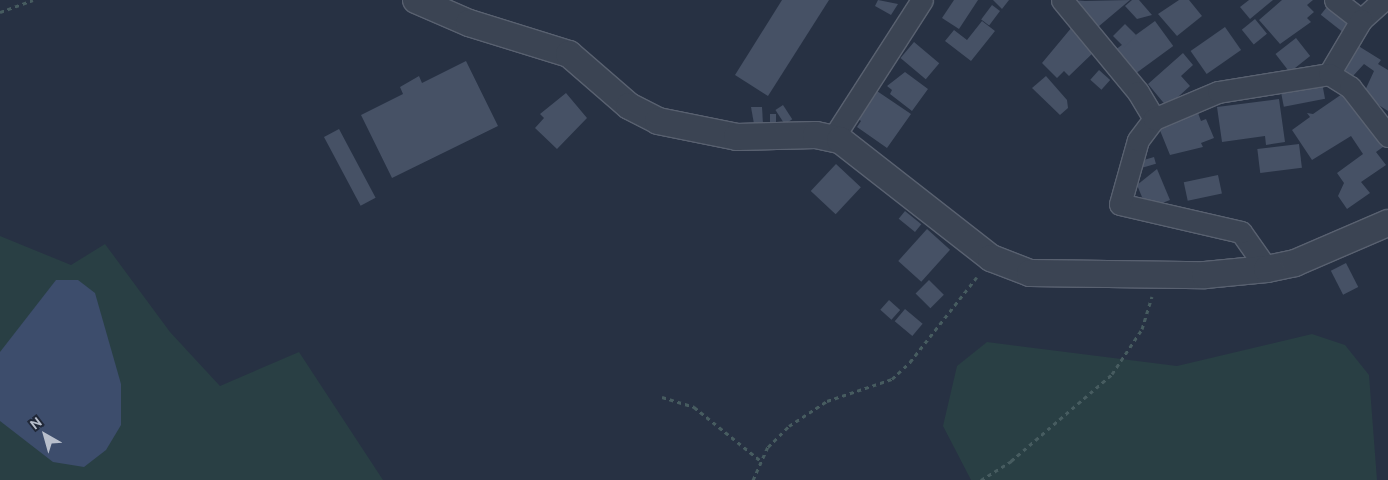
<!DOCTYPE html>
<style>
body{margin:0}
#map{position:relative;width:1388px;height:480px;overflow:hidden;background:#273143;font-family:Ubuntu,sans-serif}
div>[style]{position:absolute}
.green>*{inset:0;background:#293f44}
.water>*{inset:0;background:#3d4d6c}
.building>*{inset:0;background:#465165;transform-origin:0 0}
.path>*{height:3px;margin-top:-1.5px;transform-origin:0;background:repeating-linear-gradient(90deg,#475c60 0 4px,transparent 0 8px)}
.roads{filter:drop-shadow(1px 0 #596170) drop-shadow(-1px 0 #596170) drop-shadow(0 1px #596170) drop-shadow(0 -1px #596170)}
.minor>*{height:21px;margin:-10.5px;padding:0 10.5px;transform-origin:10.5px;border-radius:10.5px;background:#3b4453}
.tertiary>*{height:26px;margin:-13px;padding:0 13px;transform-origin:13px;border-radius:13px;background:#3b4453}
span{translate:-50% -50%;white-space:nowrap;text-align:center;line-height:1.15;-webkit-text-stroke:4.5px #202838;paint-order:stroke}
.north{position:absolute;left:20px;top:410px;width:50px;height:50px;-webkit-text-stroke:4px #202838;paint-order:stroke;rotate:322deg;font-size:14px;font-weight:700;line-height:20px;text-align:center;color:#b8bfcc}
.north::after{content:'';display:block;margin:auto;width:18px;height:22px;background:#b8bfcc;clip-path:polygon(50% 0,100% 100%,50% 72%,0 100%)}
</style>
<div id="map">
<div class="green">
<i style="clip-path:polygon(0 236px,71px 265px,105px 244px,170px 332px,220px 386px,299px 352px,383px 480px,0 480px)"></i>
<i style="clip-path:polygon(1312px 334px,1345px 345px,1369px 375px,1377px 480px,971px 480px,943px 426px,957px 366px,987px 342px,1177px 366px)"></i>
</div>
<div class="water">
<i style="clip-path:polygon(56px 280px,78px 280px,95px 293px,121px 384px,121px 425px,106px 450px,84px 467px,53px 462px,0 421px,0 352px)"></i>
</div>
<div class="building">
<i style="clip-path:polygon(782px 0,829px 0,768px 96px,735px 75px)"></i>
<i style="clip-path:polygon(878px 0,898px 4px,891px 15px,875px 6px)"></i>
<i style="clip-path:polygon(954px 0,978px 0,959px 29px,942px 18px)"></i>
<i style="clip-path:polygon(993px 0,1009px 0,1002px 9px)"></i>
<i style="clip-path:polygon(1073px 0,1085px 1px,1130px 0,1092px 32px)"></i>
<i style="clip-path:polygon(1132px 0,1139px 0,1152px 15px,1137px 19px,1125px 6px)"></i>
<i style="clip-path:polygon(1179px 0,1189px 0,1202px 16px,1177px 36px,1158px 14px)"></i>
<i style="clip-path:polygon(1249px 0,1273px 0,1250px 19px,1240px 7px)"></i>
<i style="clip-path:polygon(1282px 0,1313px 0,1307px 5px,1314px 12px,1307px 18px,1311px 22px,1280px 44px,1259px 20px)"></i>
<i style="left:1330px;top:3px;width:33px;height:15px;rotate:38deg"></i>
<i style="left:992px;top:5px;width:10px;height:18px;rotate:37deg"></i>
<i style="left:1255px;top:19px;width:19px;height:17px;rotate:51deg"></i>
<i style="clip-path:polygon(982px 21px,995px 31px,971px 61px,945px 41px,954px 30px,967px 40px)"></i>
<i style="left:1155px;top:21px;width:31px;height:49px;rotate:54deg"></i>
<i style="left:1125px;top:24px;width:16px;height:17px;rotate:45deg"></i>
<i style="clip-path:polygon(1072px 27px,1095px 51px,1069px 76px,1064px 71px,1057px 78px,1042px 63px)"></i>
<i style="left:1225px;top:27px;width:28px;height:42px;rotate:55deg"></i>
<i style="left:1296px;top:38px;width:23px;height:26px;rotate:52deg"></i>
<i style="left:914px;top:42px;width:33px;height:21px;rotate:40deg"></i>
<i style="clip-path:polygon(1352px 42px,1381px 60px,1378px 64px,1388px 70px,1388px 111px,1363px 95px,1374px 71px,1364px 64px,1353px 76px,1338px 68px)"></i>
<i style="clip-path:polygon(1183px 53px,1193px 65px,1181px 76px,1190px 86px,1167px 107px,1148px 84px)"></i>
<i style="clip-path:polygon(466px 61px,498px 126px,392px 178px,361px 115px,403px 94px,400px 87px,419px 76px,422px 83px)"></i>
<i style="left:1099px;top:70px;width:15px;height:13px;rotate:42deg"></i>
<i style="clip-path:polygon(905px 72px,928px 89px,912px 111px,890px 94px,892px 90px,887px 86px)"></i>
<i style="clip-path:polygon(1046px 76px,1067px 100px,1068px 108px,1060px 115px,1032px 88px)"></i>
<i style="left:1322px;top:83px;width:16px;height:42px;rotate:79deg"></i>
<i style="clip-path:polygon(874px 89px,911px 114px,887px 148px,857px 127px,861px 121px,855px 116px)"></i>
<i style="clip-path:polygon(1345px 92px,1383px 147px,1376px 152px,1386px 165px,1361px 182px,1370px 193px,1347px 209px,1338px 196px,1344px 183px,1337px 173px,1363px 154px,1351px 136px,1312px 160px,1292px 130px,1310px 117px,1307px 113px,1313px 114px)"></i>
<i style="clip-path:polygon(566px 93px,587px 118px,557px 149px,535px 128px,544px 118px,540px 114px)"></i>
<i style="clip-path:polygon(1279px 99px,1285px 142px,1266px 145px,1265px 136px,1222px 142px,1217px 107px)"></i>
<i style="left:783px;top:105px;width:17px;height:9px;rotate:57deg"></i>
<i style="clip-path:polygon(751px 107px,762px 107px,763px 124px,754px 124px)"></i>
<i style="clip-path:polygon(1198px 113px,1201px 121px,1206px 119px,1214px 138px,1201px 143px,1203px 147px,1170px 155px,1159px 128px)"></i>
<i style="left:776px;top:114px;width:10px;height:6px;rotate:90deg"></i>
<i style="left:339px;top:129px;width:78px;height:17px;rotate:62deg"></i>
<i style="left:1299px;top:144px;width:24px;height:42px;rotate:83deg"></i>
<i style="left:1154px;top:157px;width:7px;height:16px;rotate:74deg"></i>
<i style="left:836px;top:164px;width:34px;height:37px;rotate:43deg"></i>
<i style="clip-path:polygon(1157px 169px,1170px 200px,1147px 209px,1137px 185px)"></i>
<i style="left:1218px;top:175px;width:19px;height:35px;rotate:78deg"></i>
<i style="left:905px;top:211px;width:21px;height:10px;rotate:39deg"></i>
<i style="left:927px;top:229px;width:31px;height:43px;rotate:42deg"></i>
<i style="left:1346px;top:263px;width:27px;height:17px;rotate:63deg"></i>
<i style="left:929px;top:280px;width:21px;height:19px;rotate:45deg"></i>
<i style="left:889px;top:300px;width:15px;height:13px;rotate:42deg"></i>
<i style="left:905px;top:309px;width:23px;height:16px;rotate:40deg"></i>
</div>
<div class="path">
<i style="left:0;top:12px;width:35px;rotate:-20deg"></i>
<i style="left:662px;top:397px;width:34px;rotate:17deg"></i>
<i style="left:694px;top:407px;width:86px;rotate:38.9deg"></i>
<i style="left:753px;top:480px;width:36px;rotate:-66deg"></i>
<i style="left:768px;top:447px;width:30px;rotate:-45deg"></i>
<i style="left:789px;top:426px;width:45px;rotate:-33.3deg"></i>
<i style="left:827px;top:401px;width:69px;rotate:-18.7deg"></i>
<i style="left:892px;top:379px;width:25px;rotate:-43deg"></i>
<i style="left:910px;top:362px;width:108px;rotate:-51.8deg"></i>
<i style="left:981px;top:480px;width:36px;rotate:-32deg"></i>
<i style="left:1011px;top:461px;width:133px;rotate:-40.7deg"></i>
<i style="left:1112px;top:374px;width:54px;rotate:-56.3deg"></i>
<i style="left:1142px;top:329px;width:34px;rotate:-73deg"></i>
</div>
<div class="roads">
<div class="minor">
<i style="left:1062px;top:0;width:119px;rotate:50.4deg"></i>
<i style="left:1138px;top:92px;width:31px;rotate:59deg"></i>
<i style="left:1335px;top:0;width:33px;rotate:38deg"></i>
<i style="left:1361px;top:20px;width:30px;rotate:-42deg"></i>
<i style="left:1329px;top:74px;width:63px;rotate:-59.3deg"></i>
<i style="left:833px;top:138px;width:164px;rotate:-57.2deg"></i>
<i style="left:1267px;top:269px;width:45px;rotate:-125.1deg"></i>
<i style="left:1241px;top:232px;width:124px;rotate:-167deg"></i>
<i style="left:1120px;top:204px;width:66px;rotate:-74.3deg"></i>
<i style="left:1138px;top:140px;width:26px;rotate:-53deg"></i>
<i style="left:1154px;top:119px;width:69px;rotate:-22.9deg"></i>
<i style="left:1218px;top:92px;width:112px;rotate:-9.2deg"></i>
<i style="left:1329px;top:74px;width:25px;rotate:32deg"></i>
<i style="left:1350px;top:87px;width:62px;rotate:52.2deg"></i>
</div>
<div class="tertiary">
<i style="left:416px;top:0;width:58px;rotate:23.5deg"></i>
<i style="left:469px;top:23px;width:105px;rotate:17.2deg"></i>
<i style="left:569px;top:54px;width:79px;rotate:40.9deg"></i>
<i style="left:629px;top:106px;width:33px;rotate:27deg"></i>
<i style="left:658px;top:121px;width:81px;rotate:11.4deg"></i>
<i style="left:737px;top:137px;width:79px;rotate:-1.5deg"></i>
<i style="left:816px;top:135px;width:25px;rotate:12deg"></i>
<i style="left:840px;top:140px;width:192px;rotate:38deg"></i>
<i style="left:991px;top:258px;width:42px;rotate:21deg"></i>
<i style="left:1030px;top:273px;width:175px;rotate:0.7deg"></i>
<i style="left:1205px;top:275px;width:62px;rotate:-5.5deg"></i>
<i style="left:1267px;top:269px;width:29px;rotate:-12deg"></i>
<i style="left:1295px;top:263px;width:101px;rotate:-23.3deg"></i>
</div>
</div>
<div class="north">N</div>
</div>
